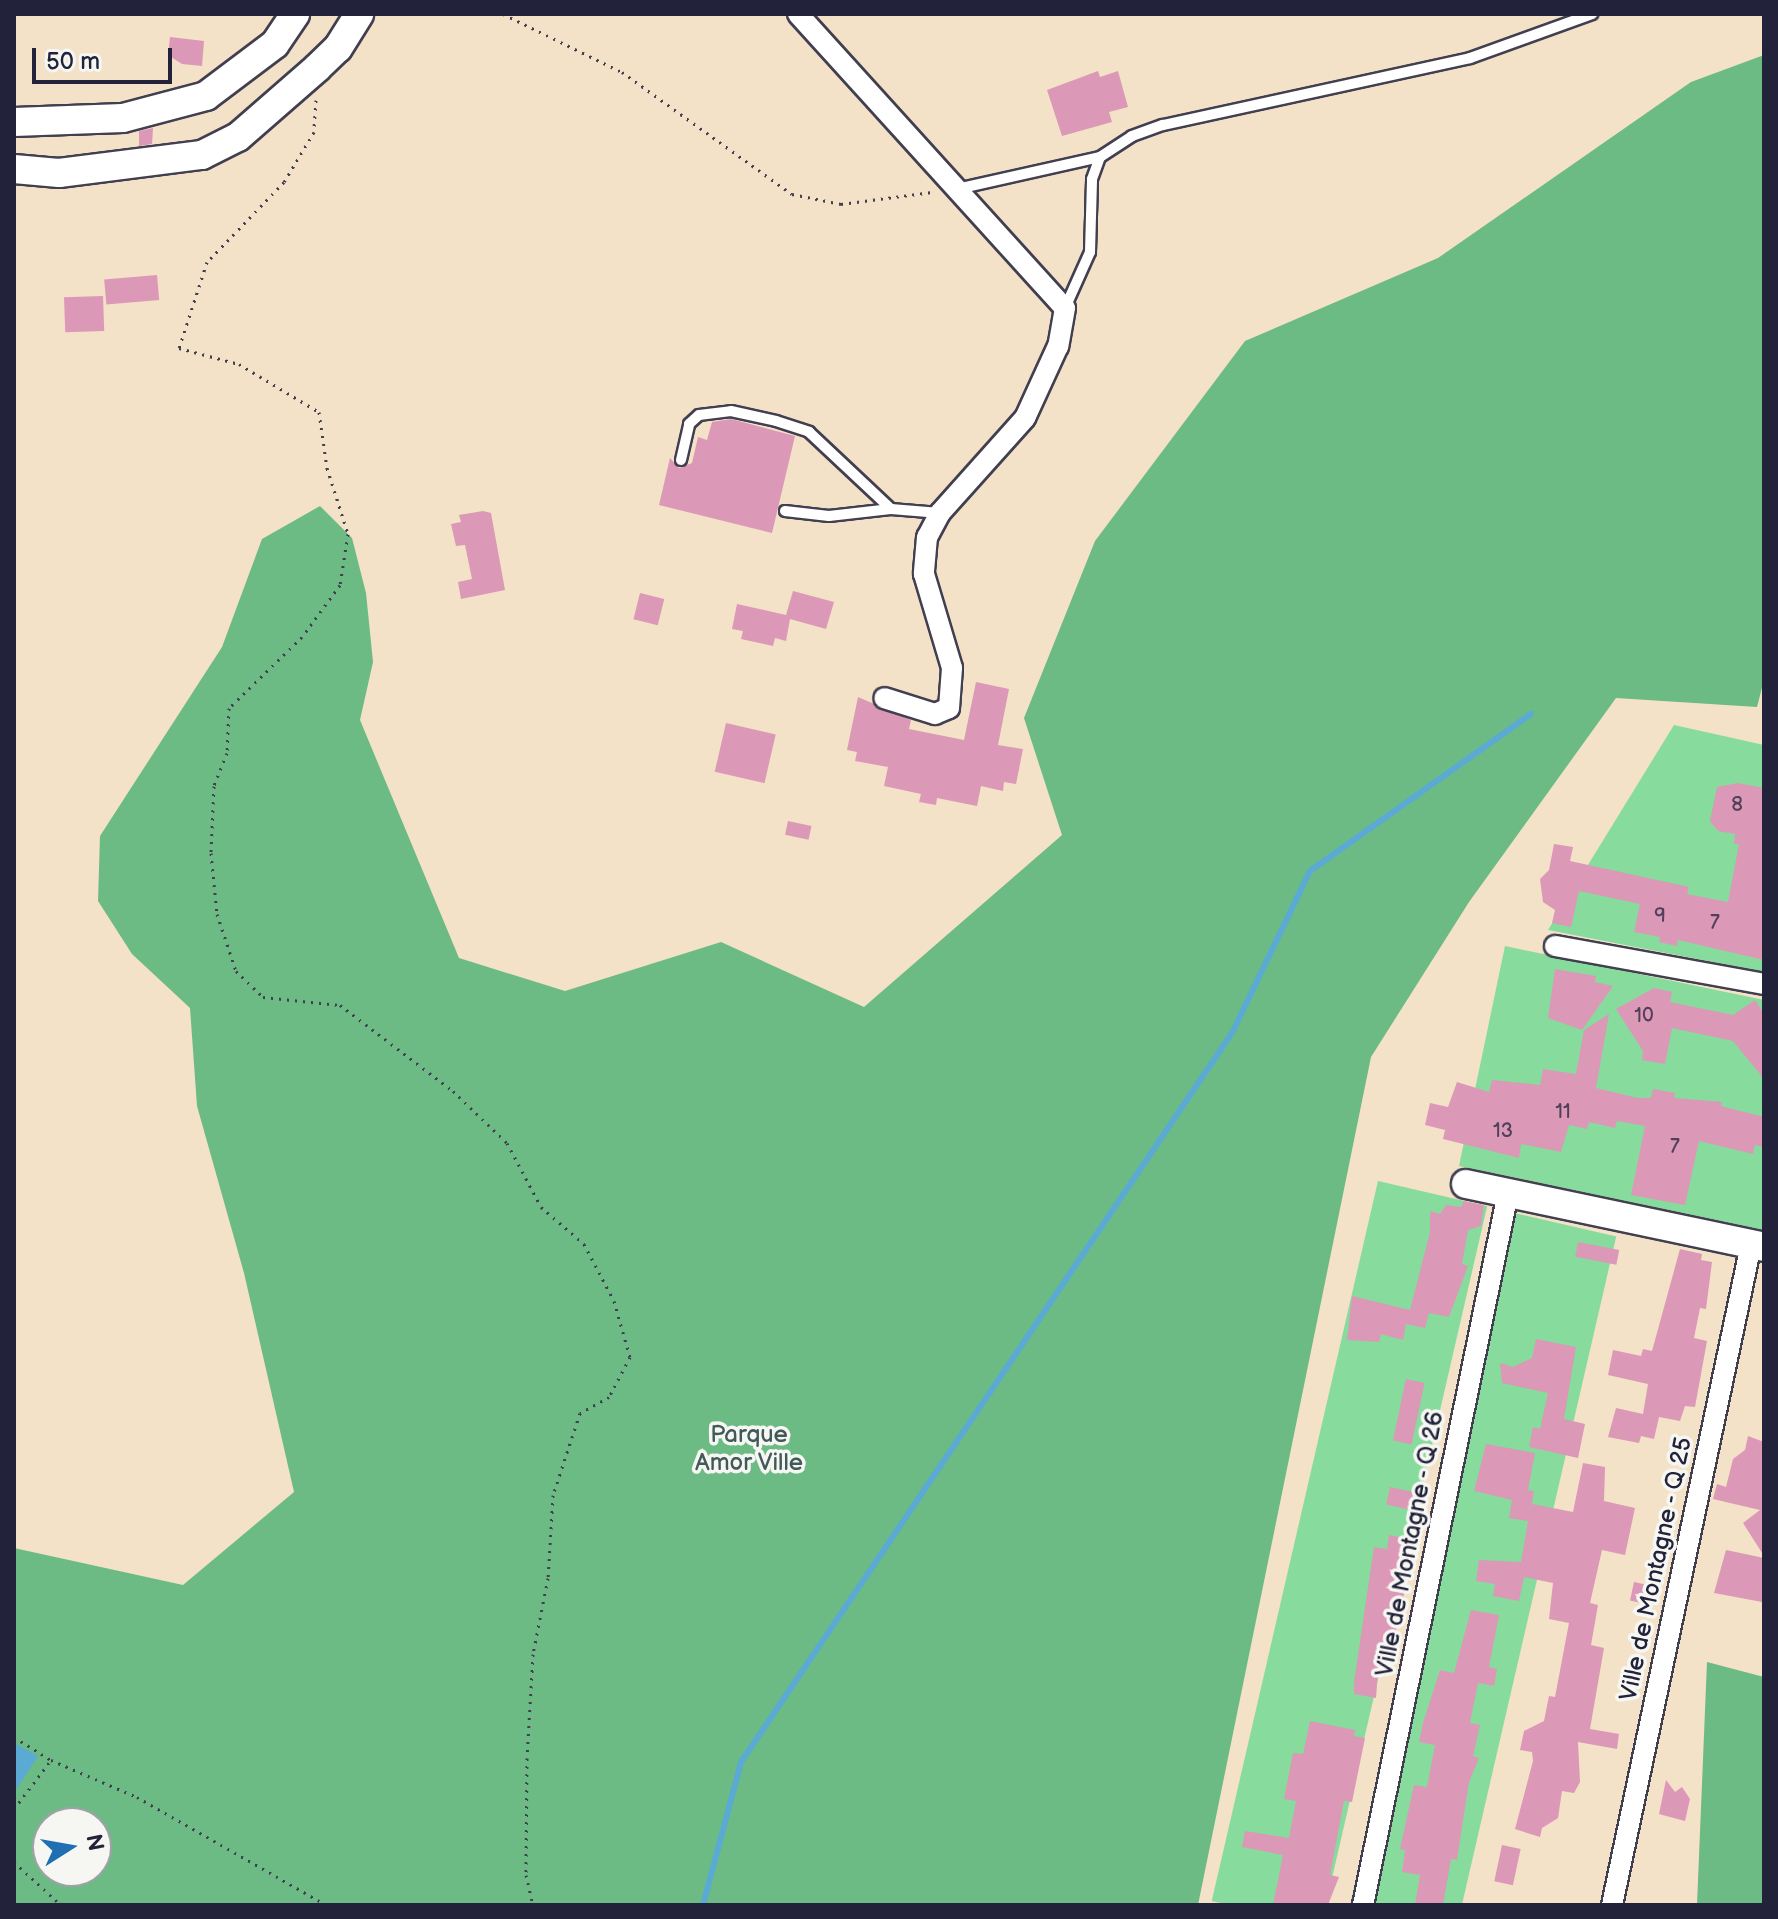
<!DOCTYPE html>
<style>
body{margin:0}
#map{position:relative;width:1778px;height:1919px;overflow:hidden;background:#f3e1c8;font-family:"Balsamiq Sans",sans-serif}
div>[style]{position:absolute}
.green>*{inset:0;background:#87db9c;transform-origin:0 0}
.forest>*{inset:0;background:#6dbb84}
.water>*{inset:0;background:#5aaad4}
.stream>*{height:6px;margin:-3px;padding:0 3px;transform-origin:3px;border-radius:3px;background:#5aaad4}
.building>*{inset:0;background:#dc98b7;transform-origin:0 0}
.path>*{height:3px;margin-top:-1.5px;transform-origin:0;background:repeating-linear-gradient(90deg,#413f50 0 2px,transparent 0 8px)}
.roads{filter:drop-shadow(2px 0 #413f50) drop-shadow(-2px 0 #413f50) drop-shadow(0 2px #413f50) drop-shadow(0 -2px #413f50)}
.lane>*{height:10px;margin:-5px;padding:0 5px;transform-origin:5px;border-radius:5px;background:#fff}
.street>*{height:20px;margin:-10px;padding:0 10px;transform-origin:10px;border-radius:10px;background:#fff}
.secondary>*{height:28px;margin:-14px;padding:0 14px;transform-origin:14px;border-radius:14px;background:#fff}
span{translate:-50% -50%;white-space:nowrap;text-align:center;line-height:1.15;-webkit-text-stroke:7px #f6f6f2;paint-order:stroke}
.number-label{font-size:20px;color:#50405a}
.number-label span{-webkit-text-stroke-width:0}
.park-label{font-size:24px;color:#405a58}
.street-label{font-size:24px;color:#22223b}
.frame{position:absolute;inset:0;border:16px solid #22223b;pointer-events:none}
.north{position:absolute;left:32px;top:1807px;width:80px;height:80px;box-sizing:border-box;background:#f6f6f2;border:2px solid #a1a1a9;border-radius:50%;rotate:79deg;font-size:22px;font-weight:700;line-height:32px;text-align:center;color:#22223b}
.north::after{content:'';display:block;margin:auto;width:28px;height:36px;background:#1f6fb2;clip-path:polygon(50% 0,100% 100%,50% 72%,0 100%)}
.scale{position:absolute;left:32px;top:48px;width:140px;height:36px;box-sizing:border-box;border:4px solid #22223b;border-top:0;padding-left:10px;font-size:24px;line-height:28px;white-space:nowrap;color:#22223b;-webkit-text-stroke:6px #f6f6f2;paint-order:stroke}
</style>
<div id="map">
<div class="green">
<i style="clip-path:polygon(1674px 725px,1764px 745px,1764px 972px,1548px 930px)"></i>
<i style="clip-path:polygon(1505px 946px,1764px 1000px,1764px 1230px,1459px 1166px)"></i>
<i style="left:1378px;top:1181px;width:112px;height:739px;rotate:13deg"></i>
<i style="left:1510px;top:1212px;width:109px;height:708px;rotate:13deg"></i>
</div>
<div class="forest">
<i style="clip-path:polygon(evenodd,1764px 55px,1764px 680px,1757px 707px,1616px 698px,1469px 902px,1371px 1057px,1198px 1905px,14px 1905px,14px 1548px,183px 1585px,294px 1492px,244px 1273px,197px 1106px,190px 1008px,132px 954px,98px 901px,100px 836px,222px 647px,262px 539px,320px 506px,352px 538px,366px 593px,373px 662px,360px 720px,459px 958px,565px 991px,721px 942px,864px 1007px,1062px 835px,1024px 718px,1095px 541px,1245px 341px,1438px 258px,1691px 82px,1764px 55px,48px 1823px,96px 1823px,96px 1871px,48px 1871px,48px 1823px)"></i>
<i style="clip-path:polygon(1707px 1662px,1764px 1677px,1764px 1905px,1697px 1905px)"></i>
</div>
<div class="water">
<i style="clip-path:polygon(14px 1743px,38px 1756px,14px 1793px)"></i>
</div>
<div class="stream">
<i style="left:703px;top:1905px;width:148px;rotate:-75.1deg"></i>
<i style="left:741px;top:1762px;width:879px;rotate:-56.04deg"></i>
<i style="left:1232px;top:1033px;width:180px;rotate:-64.3deg"></i>
<i style="left:1310px;top:871px;width:271px;rotate:-35.4deg"></i>
</div>
<div class="building">
<i style="clip-path:polygon(170px 37px,204px 41px,202px 66px,182px 64px,168px 55px)"></i>
<i style="clip-path:polygon(1098px 71px,1100px 77px,1118px 71px,1128px 107px,1109px 112px,1112px 122px,1062px 136px,1047px 90px)"></i>
<i style="clip-path:polygon(153px 128px,152px 144px,139px 146px,139px 131px)"></i>
<i style="left:157px;top:275px;width:25px;height:53px;rotate:85deg"></i>
<i style="left:103px;top:296px;width:35px;height:39px;rotate:88deg"></i>
<i style="clip-path:polygon(731px 419px,795px 436px,772px 533px,659px 505px,670px 458px,679px 468px,692px 463px,698px 437px,707px 440px,712px 422px)"></i>
<i style="clip-path:polygon(483px 511px,491px 513px,505px 590px,461px 599px,458px 582px,472px 579px,465px 545px,456px 546px,451px 524px,461px 522px,459px 515px)"></i>
<i style="clip-path:polygon(793px 591px,834px 602px,826px 629px,790px 619px,786px 641px,775px 638px,773px 646px,741px 639px,743px 631px,732px 629px,737px 604px,786px 615px)"></i>
<i style="left:640px;top:593px;width:25px;height:27px;rotate:14deg"></i>
<i style="clip-path:polygon(976px 682px,1009px 689px,998px 745px,1023px 749px,1016px 784px,1004px 782px,1003px 791px,981px 786px,977px 806px,937px 798px,936px 805px,919px 802px,921px 794px,884px 786px,888px 767px,855px 761px,857px 752px,847px 750px,858px 697px,911px 720px,909px 729px,964px 740px)"></i>
<i style="left:726px;top:723px;width:51px;height:50px;rotate:13deg"></i>
<i style="clip-path:polygon(1738px 783px,1764px 788px,1764px 960px,1678px 940px,1677px 946px,1659px 942px,1660px 937px,1634px 932px,1640px 904px,1579px 891px,1571px 927px,1552px 923px,1555px 910px,1543px 902px,1540px 879px,1549px 870px,1554px 844px,1573px 847px,1570px 861px,1689px 887px,1687px 894px,1728px 902px,1739px 844px,1734px 844px,1735px 834px,1718px 831px,1710px 821px,1717px 787px)"></i>
<i style="left:788px;top:821px;width:24px;height:14px;rotate:12deg"></i>
<i style="clip-path:polygon(1555px 969px,1596px 976px,1595px 982px,1613px 986px,1582px 1030px,1548px 1018px)"></i>
<i style="clip-path:polygon(1654px 988px,1672px 992px,1670px 1002px,1733px 1015px,1755px 1000px,1764px 1014px,1764px 1079px,1733px 1041px,1672px 1028px,1665px 1064px,1642px 1060px,1643px 1051px,1616px 1009px)"></i>
<i style="clip-path:polygon(1609px 1014px,1596px 1088px,1638px 1098px,1651px 1098px,1653px 1089px,1675px 1093px,1674px 1098px,1722px 1102px,1721px 1106px,1764px 1117px,1764px 1147px,1755px 1145px,1753px 1154px,1699px 1141px,1685px 1205px,1631px 1195px,1645px 1126px,1617px 1121px,1615px 1128px,1589px 1122px,1587px 1129px,1569px 1125px,1561px 1152px,1521px 1144px,1519px 1158px,1443px 1139px,1445px 1130px,1425px 1125px,1430px 1103px,1448px 1107px,1457px 1082px,1489px 1092px,1492px 1080px,1540px 1085px,1543px 1069px,1576px 1074px,1584px 1030px)"></i>
<i style="clip-path:polygon(1463px 1201px,1484px 1205px,1481px 1226px,1468px 1230px,1462px 1264px,1468px 1266px,1449px 1317px,1429px 1313px,1425px 1328px,1406px 1324px,1403px 1340px,1381px 1334px,1379px 1342px,1347px 1340px,1352px 1296px,1410px 1310px,1430px 1232px,1430px 1211px,1440px 1214px,1446px 1205px,1462px 1207px)"></i>
<i style="left:1578px;top:1242px;width:42px;height:15px;rotate:11deg"></i>
<i style="clip-path:polygon(1680px 1249px,1702px 1254px,1701px 1260px,1712px 1262px,1706px 1309px,1700px 1308px,1694px 1338px,1707px 1341px,1695px 1407px,1685px 1406px,1680px 1421px,1659px 1417px,1654px 1439px,1641px 1436px,1639px 1443px,1608px 1437px,1616px 1408px,1643px 1414px,1648px 1384px,1608px 1375px,1613px 1350px,1641px 1356px,1643px 1349px,1652px 1351px)"></i>
<i style="clip-path:polygon(1536px 1339px,1576px 1347px,1564px 1419px,1585px 1424px,1578px 1458px,1529px 1447px,1533px 1427px,1540px 1429px,1548px 1393px,1502px 1383px,1500px 1363px,1513px 1367px,1532px 1358px)"></i>
<i style="left:1406px;top:1379px;width:19px;height:63px;rotate:12deg"></i>
<i style="clip-path:polygon(1748px 1436px,1764px 1442px,1764px 1556px,1743px 1523px,1760px 1510px,1713px 1499px,1717px 1484px,1726px 1487px,1733px 1459px,1745px 1450px)"></i>
<i style="clip-path:polygon(1486px 1444px,1535px 1453px,1528px 1490px,1534px 1491px,1532px 1504px,1573px 1512px,1583px 1463px,1605px 1467px,1604px 1501px,1635px 1508px,1625px 1555px,1602px 1550px,1590px 1603px,1598px 1605px,1591px 1645px,1604px 1648px,1590px 1729px,1619px 1734px,1617px 1749px,1578px 1742px,1580px 1782px,1574px 1793px,1562px 1791px,1558px 1818px,1542px 1828px,1540px 1837px,1515px 1829px,1533px 1761px,1532px 1752px,1520px 1750px,1524px 1731px,1544px 1721px,1549px 1696px,1555px 1697px,1569px 1623px,1549px 1619px,1553px 1583px,1524px 1577px,1519px 1601px,1493px 1596px,1495px 1584px,1476px 1581px,1479px 1560px,1521px 1562px,1528px 1521px,1509px 1518px,1512px 1500px,1474px 1491px)"></i>
<i style="left:1390px;top:1487px;width:25px;height:18px;rotate:12deg"></i>
<i style="clip-path:polygon(1389px 1535px,1416px 1540px,1396px 1630px,1390px 1647px,1380px 1645px,1376px 1698px,1354px 1694px,1354px 1682px,1374px 1547px,1387px 1549px)"></i>
<i style="clip-path:polygon(1726px 1550px,1764px 1558px,1762px 1602px,1714px 1593px)"></i>
<i style="left:1634px;top:1582px;width:14px;height:19px;rotate:12deg"></i>
<i style="clip-path:polygon(1471px 1610px,1499px 1615px,1489px 1667px,1497px 1669px,1494px 1686px,1478px 1683px,1470px 1723px,1480px 1725px,1473px 1756px,1479px 1758px,1469px 1782px,1457px 1860px,1451px 1859px,1443px 1905px,1415px 1905px,1420px 1875px,1402px 1872px,1405px 1850px,1400px 1849px,1414px 1785px,1427px 1787px,1435px 1745px,1419px 1742px,1423px 1723px,1440px 1670px,1454px 1673px)"></i>
<i style="clip-path:polygon(1310px 1721px,1355px 1730px,1354px 1736px,1365px 1738px,1352px 1802px,1344px 1801px,1330px 1875px,1339px 1877px,1328px 1905px,1273px 1905px,1283px 1855px,1242px 1847px,1245px 1831px,1289px 1838px,1296px 1801px,1284px 1799px,1293px 1753px,1303px 1754px)"></i>
<i style="clip-path:polygon(1666px 1780px,1675px 1792px,1682px 1787px,1690px 1799px,1685px 1821px,1659px 1814px)"></i>
<i style="left:1502px;top:1845px;width:19px;height:37px;rotate:12deg"></i>
</div>
<div class="path">
<i style="left:503px;top:14px;width:132px;rotate:26deg"></i>
<i style="left:622px;top:72px;width:209px;rotate:35.7deg"></i>
<i style="left:792px;top:194px;width:50px;rotate:11.5deg"></i>
<i style="left:841px;top:204px;width:92px;rotate:-7.5deg"></i>
<i style="left:316px;top:100px;width:32px;rotate:94deg"></i>
<i style="left:314px;top:132px;width:58px;rotate:121deg"></i>
<i style="left:284px;top:182px;width:111px;rotate:133.9deg"></i>
<i style="left:207px;top:262px;width:90px;rotate:108deg"></i>
<i style="left:179px;top:348px;width:62px;rotate:14.9deg"></i>
<i style="left:239px;top:364px;width:93px;rotate:31deg"></i>
<i style="left:319px;top:412px;width:57px;rotate:81.9deg"></i>
<i style="left:327px;top:468px;width:69px;rotate:72.3deg"></i>
<i style="left:348px;top:534px;width:52px;rotate:98.9deg"></i>
<i style="left:340px;top:585px;width:64px;rotate:126.2deg"></i>
<i style="left:302px;top:637px;width:102px;rotate:135.8deg"></i>
<i style="left:229px;top:708px;width:45px;rotate:92.5deg"></i>
<i style="left:227px;top:753px;width:35px;rotate:112deg"></i>
<i style="left:214px;top:786px;width:67px;rotate:92.6deg"></i>
<i style="left:211px;top:853px;width:61px;rotate:84.4deg"></i>
<i style="left:217px;top:914px;width:60px;rotate:71.6deg"></i>
<i style="left:236px;top:971px;width:37px;rotate:44deg"></i>
<i style="left:263px;top:997px;width:77px;rotate:5.9deg"></i>
<i style="left:340px;top:1005px;width:142px;rotate:37.3deg"></i>
<i style="left:453px;top:1091px;width:75px;rotate:43.9deg"></i>
<i style="left:507px;top:1143px;width:72px;rotate:62deg"></i>
<i style="left:541px;top:1207px;width:57px;rotate:40.7deg"></i>
<i style="left:584px;top:1244px;width:64px;rotate:62.2deg"></i>
<i style="left:614px;top:1301px;width:58px;rotate:74.1deg"></i>
<i style="left:630px;top:1357px;width:45px;rotate:117.7deg"></i>
<i style="left:609px;top:1397px;width:33px;rotate:151deg"></i>
<i style="left:580px;top:1413px;width:86px;rotate:108.2deg"></i>
<i style="left:553px;top:1495px;width:83px;rotate:93.4deg"></i>
<i style="left:548px;top:1578px;width:77px;rotate:101.2deg"></i>
<i style="left:533px;top:1654px;width:104px;rotate:93.3deg"></i>
<i style="left:527px;top:1758px;width:117px;rotate:90.5deg"></i>
<i style="left:526px;top:1875px;width:31px;rotate:77deg"></i>
<i style="left:14px;top:1737px;width:44px;rotate:31.9deg"></i>
<i style="left:51px;top:1760px;width:94px;rotate:23.3deg"></i>
<i style="left:137px;top:1797px;width:218px;rotate:29.7deg"></i>
<i style="left:14px;top:1809px;width:61px;rotate:-52.9deg"></i>
<i style="left:14px;top:1862px;width:64px;rotate:42.5deg"></i>
</div>
<div class="roads">
<div class="lane">
<i style="left:957px;top:189px;width:147px;rotate:-12.6deg"></i>
<i style="left:1100px;top:157px;width:38px;rotate:-33deg"></i>
<i style="left:1132px;top:136px;width:33px;rotate:-20deg"></i>
<i style="left:1163px;top:125px;width:314px;rotate:-12.3deg"></i>
<i style="left:1470px;top:58px;width:130px;rotate:-19.8deg"></i>
<i style="left:1065px;top:308px;width:61px;rotate:-65.9deg"></i>
<i style="left:1090px;top:252px;width:73px;rotate:-88.4deg"></i>
<i style="left:1092px;top:179px;width:23px;rotate:-70deg"></i>
<i style="left:681px;top:460px;width:37px;rotate:-77deg"></i>
<i style="left:689px;top:424px;width:13px;rotate:-42deg"></i>
<i style="left:699px;top:415px;width:32px;rotate:-7deg"></i>
<i style="left:731px;top:411px;width:46px;rotate:12.5deg"></i>
<i style="left:776px;top:421px;width:35px;rotate:18deg"></i>
<i style="left:809px;top:432px;width:112px;rotate:43.2deg"></i>
<i style="left:785px;top:511px;width:44px;rotate:6.5deg"></i>
<i style="left:829px;top:516px;width:62px;rotate:-6.4deg"></i>
<i style="left:891px;top:509px;width:49px;rotate:4.7deg"></i>
</div>
<div class="street">
<i style="left:798px;top:14px;width:397px;rotate:47.8deg"></i>
<i style="left:1065px;top:308px;width:39px;rotate:100deg"></i>
<i style="left:1058px;top:346px;width:79px;rotate:114.6deg"></i>
<i style="left:1025px;top:418px;width:127px;rotate:131.8deg"></i>
<i style="left:940px;top:513px;width:27px;rotate:118deg"></i>
<i style="left:927px;top:537px;width:37px;rotate:95deg"></i>
<i style="left:924px;top:574px;width:98px;rotate:73.4deg"></i>
<i style="left:952px;top:668px;width:40px;rotate:94.3deg"></i>
<i style="left:949px;top:708px;width:15px;rotate:157deg"></i>
<i style="left:935px;top:714px;width:53px;rotate:-162.6deg"></i>
<i style="left:1555px;top:946px;width:212px;rotate:10.3deg"></i>
<i style="left:1363px;top:1905px;width:727px;rotate:-78.49deg"></i>
<i style="left:1612px;top:1905px;width:674px;rotate:-78.11deg"></i>
</div>
<div class="secondary">
<i style="left:14px;top:122px;width:109px;rotate:-2.1deg"></i>
<i style="left:123px;top:118px;width:86px;rotate:-14.8deg"></i>
<i style="left:206px;top:96px;width:86px;rotate:-37deg"></i>
<i style="left:275px;top:44px;width:36px;rotate:-56deg"></i>
<i style="left:14px;top:169px;width:45px;rotate:5.1deg"></i>
<i style="left:59px;top:173px;width:144px;rotate:-7.2deg"></i>
<i style="left:202px;top:155px;width:40px;rotate:-26.6deg"></i>
<i style="left:238px;top:137px;width:105px;rotate:-41.1deg"></i>
<i style="left:317px;top:68px;width:29px;rotate:-44deg"></i>
<i style="left:338px;top:48px;width:40px;rotate:-58deg"></i>
<i style="left:1466px;top:1184px;width:305px;rotate:11.9deg"></i>
</div>
</div>
<div class="number-label">
<span style="left:1737px;top:805px">8</span>
<span style="left:1660px;top:916px">9</span>
<span style="left:1715px;top:923px">7</span>
<span style="left:1644px;top:1016px">10</span>
<span style="left:1563px;top:1112px">11</span>
<span style="left:1503px;top:1131px">13</span>
<span style="left:1675px;top:1147px">7</span>
</div>
<div class="park-label">
<span style="left:749px;top:1449px">Parque<br>Amor Ville</span>
</div>
<div class="street-label">
<span style="left:1410px;top:1544px;rotate:-79deg">Ville de Montagne - Q 26</span>
<span style="left:1656px;top:1569px;rotate:-78deg">Ville de Montagne - Q 25</span>
</div>
<div class="frame"></div>
<div class="north">N</div>
<div class="scale">50 m</div>
</div>
